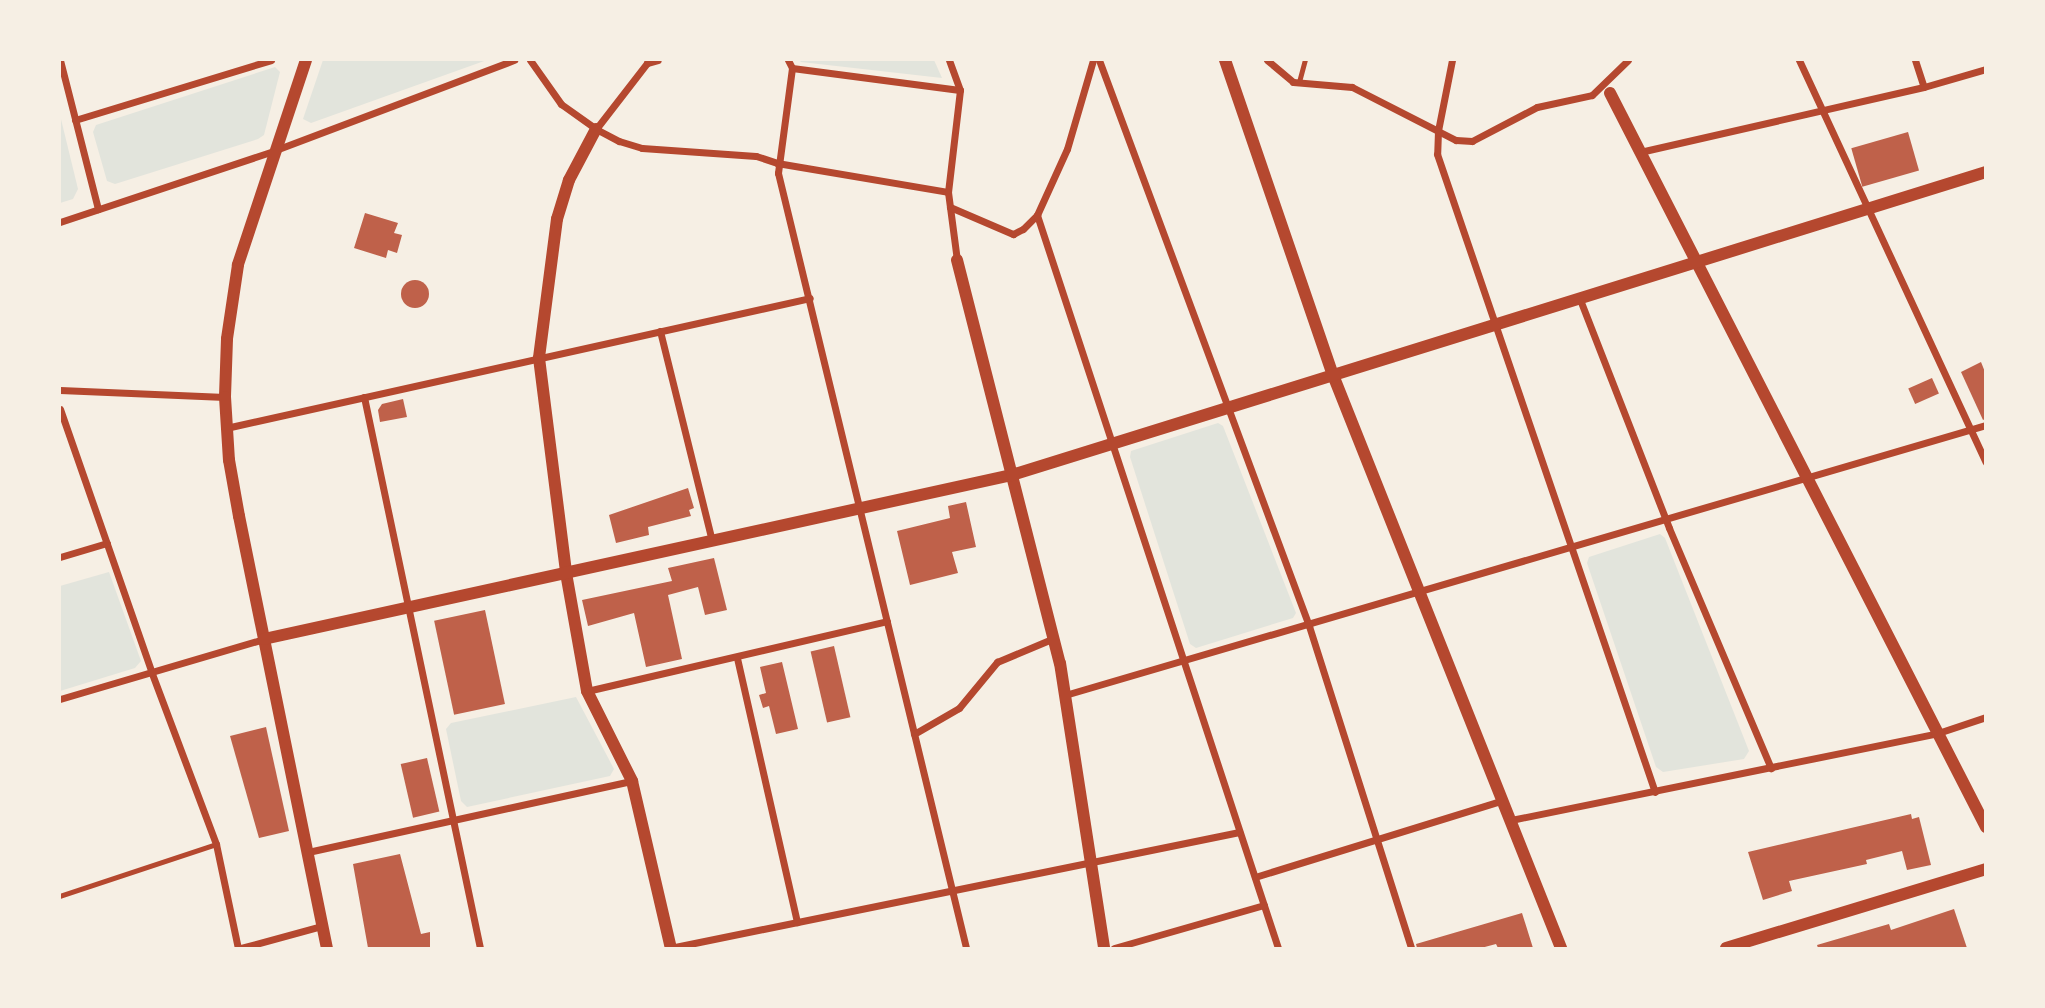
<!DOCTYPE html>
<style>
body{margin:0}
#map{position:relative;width:2045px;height:1008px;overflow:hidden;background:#f6efe4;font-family:"Playfair Display",serif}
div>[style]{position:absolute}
.green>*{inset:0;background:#e2e4dc}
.building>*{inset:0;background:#bf614a;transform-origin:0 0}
.round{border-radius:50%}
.service>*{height:4.5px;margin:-2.25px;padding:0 2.25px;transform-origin:2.25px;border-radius:2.25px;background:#b5482f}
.minor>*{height:7px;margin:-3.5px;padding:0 3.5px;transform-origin:3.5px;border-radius:3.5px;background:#b5482f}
.tertiary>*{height:12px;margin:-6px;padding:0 6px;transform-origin:6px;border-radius:6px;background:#b5482f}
span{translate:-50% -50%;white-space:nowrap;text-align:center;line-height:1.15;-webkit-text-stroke:7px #f6efe4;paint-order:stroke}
.frame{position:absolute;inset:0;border:61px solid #f6efe4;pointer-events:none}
</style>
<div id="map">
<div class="green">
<i style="clip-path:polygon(323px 60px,487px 60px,311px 123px,303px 119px)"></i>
<i style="clip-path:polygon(799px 60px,934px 60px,942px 78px,801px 62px)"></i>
<i style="clip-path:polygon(275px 67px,280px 72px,264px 135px,258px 139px,115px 184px,107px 181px,93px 132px,96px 125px)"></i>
<i style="clip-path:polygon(60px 115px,78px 189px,73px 199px,60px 203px)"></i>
<i style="clip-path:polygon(1218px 423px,1223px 426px,1296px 613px,1293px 618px,1196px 648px,1190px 644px,1130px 457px,1131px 451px)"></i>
<i style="clip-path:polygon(1660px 534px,1665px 538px,1749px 751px,1744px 759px,1663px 772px,1656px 767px,1587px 563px,1589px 557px)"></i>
<i style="clip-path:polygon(109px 572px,141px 661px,135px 668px,60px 691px,60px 586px)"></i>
<i style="clip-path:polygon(576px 697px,614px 769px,610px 776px,467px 807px,461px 801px,446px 729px,451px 723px)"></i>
</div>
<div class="building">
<i style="left:1908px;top:132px;width:40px;height:59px;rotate:74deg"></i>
<i style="clip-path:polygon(365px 213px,398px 223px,394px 233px,402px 235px,397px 253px,388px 250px,386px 258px,354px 248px)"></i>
<i class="round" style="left:401px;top:280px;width:28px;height:28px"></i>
<i style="clip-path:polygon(1981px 362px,1985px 372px,1985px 419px,1983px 420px,1961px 372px)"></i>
<i style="left:1932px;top:378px;width:17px;height:26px;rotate:66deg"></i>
<i style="clip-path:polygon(403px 399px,407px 417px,380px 422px,378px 410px,382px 404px)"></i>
<i style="clip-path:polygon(688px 488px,694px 508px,689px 510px,691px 516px,648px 527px,649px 535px,616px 543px,609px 515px)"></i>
<i style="clip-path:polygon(966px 502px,976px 547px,952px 552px,958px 573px,910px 585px,897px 531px,950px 518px,948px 506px)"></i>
<i style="clip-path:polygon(714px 558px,727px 610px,705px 615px,698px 587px,668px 595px,682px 659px,646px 667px,634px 613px,588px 626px,582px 600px,672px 581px,668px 568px)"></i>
<i style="left:485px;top:610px;width:96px;height:52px;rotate:78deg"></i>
<i style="left:834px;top:646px;width:73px;height:24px;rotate:77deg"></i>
<i style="clip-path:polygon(782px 662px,798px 729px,776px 734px,769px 706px,763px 708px,759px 695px,766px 693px,760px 667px)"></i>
<i style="clip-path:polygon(266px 727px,289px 831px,259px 838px,230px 736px)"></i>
<i style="left:427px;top:758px;width:55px;height:27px;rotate:77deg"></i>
<i style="clip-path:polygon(1911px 814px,1912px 819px,1919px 817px,1931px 865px,1907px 870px,1902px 851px,1866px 860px,1867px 864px,1789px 881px,1792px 891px,1763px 900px,1748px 852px)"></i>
<i style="clip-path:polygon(400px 854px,421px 934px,430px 932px,430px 948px,368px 948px,353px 864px)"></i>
<i style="clip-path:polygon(1954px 909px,1967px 948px,1818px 948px,1817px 945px,1858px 933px,1889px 924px,1891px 930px)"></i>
<i style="clip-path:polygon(1522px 913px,1533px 948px,1498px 948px,1496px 944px,1481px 948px,1417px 948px,1416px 944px)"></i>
</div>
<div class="service">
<i style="left:1299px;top:82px;width:23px;rotate:-75deg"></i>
<i style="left:60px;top:896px;width:164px;rotate:-18.4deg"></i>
</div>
<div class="minor">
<i style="left:60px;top:60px;width:154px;rotate:75.7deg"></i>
<i style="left:530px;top:60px;width:54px;rotate:54.8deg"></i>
<i style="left:561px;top:104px;width:43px;rotate:35.5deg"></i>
<i style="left:596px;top:129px;width:26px;rotate:28deg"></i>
<i style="left:619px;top:141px;width:24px;rotate:17deg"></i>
<i style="left:642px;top:148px;width:114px;rotate:4deg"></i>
<i style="left:756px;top:156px;width:22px;rotate:18deg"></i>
<i style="left:777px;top:163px;width:173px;rotate:9.6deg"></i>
<i style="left:788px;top:60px;width:9px;rotate:63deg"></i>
<i style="left:792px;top:68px;width:106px;rotate:97.6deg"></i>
<i style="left:778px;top:173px;width:797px;rotate:76.36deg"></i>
<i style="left:949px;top:60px;width:32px;rotate:70deg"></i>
<i style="left:960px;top:90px;width:103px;rotate:96.7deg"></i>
<i style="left:948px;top:192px;width:69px;rotate:82.5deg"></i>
<i style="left:1099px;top:60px;width:604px;rotate:69.64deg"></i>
<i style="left:1309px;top:626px;width:338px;rotate:72.4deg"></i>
<i style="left:1267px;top:60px;width:34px;rotate:40deg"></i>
<i style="left:1293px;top:82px;width:59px;rotate:4.8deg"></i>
<i style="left:1352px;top:87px;width:97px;rotate:27.1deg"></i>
<i style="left:1438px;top:131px;width:20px;rotate:27deg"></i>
<i style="left:1456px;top:140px;width:16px;rotate:4deg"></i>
<i style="left:1472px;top:141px;width:73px;rotate:-27.6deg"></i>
<i style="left:1537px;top:107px;width:56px;rotate:-12.3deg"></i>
<i style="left:1592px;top:95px;width:50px;rotate:-44.2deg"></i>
<i style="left:1452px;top:60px;width:72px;rotate:101.2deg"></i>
<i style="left:1438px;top:131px;width:23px;rotate:92deg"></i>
<i style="left:1437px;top:154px;width:674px;rotate:71.14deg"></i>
<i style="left:1799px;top:60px;width:443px;rotate:65.1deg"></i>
<i style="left:1915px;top:60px;width:28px;rotate:72deg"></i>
<i style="left:792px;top:68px;width:169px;rotate:7.5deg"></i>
<i style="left:75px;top:120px;width:205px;rotate:-17deg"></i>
<i style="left:596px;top:129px;width:83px;rotate:-52.3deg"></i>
<i style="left:647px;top:63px;width:11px;rotate:-15deg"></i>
<i style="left:1640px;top:152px;width:291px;rotate:-12.9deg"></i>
<i style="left:1924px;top:87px;width:65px;rotate:-16.2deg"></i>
<i style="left:950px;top:207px;width:69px;rotate:23.2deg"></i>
<i style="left:1013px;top:234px;width:11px;rotate:-27deg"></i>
<i style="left:1023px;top:229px;width:20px;rotate:-45deg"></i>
<i style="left:1037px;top:215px;width:72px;rotate:-65.6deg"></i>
<i style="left:1067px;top:149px;width:93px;rotate:-73.7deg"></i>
<i style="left:1037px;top:215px;width:772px;rotate:71.8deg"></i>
<i style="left:60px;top:222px;width:225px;rotate:-18.4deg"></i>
<i style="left:273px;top:151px;width:258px;rotate:-20.7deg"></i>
<i style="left:1579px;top:297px;width:248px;rotate:68.7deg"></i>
<i style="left:1669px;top:528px;width:261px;rotate:67deg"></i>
<i style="left:660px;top:331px;width:216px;rotate:76.1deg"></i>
<i style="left:60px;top:390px;width:165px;rotate:2.4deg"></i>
<i style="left:364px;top:397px;width:563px;rotate:78.11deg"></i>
<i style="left:60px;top:409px;width:277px;rotate:70.8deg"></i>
<i style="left:151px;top:671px;width:185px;rotate:69.4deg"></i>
<i style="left:216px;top:844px;width:106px;rotate:78.1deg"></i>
<i style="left:226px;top:428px;width:598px;rotate:-12.55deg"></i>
<i style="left:60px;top:557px;width:49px;rotate:-16.6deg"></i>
<i style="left:737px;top:658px;width:271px;rotate:77.2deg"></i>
<i style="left:587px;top:691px;width:308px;rotate:-13.1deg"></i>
<i style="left:1065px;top:695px;width:960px;rotate:-16.34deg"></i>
<i style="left:60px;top:699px;width:213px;rotate:-16.4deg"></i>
<i style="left:914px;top:734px;width:52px;rotate:-30deg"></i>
<i style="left:959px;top:708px;width:60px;rotate:-50.4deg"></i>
<i style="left:997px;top:662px;width:62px;rotate:-22.8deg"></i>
<i style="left:1511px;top:820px;width:436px;rotate:-11.5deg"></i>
<i style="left:1938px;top:733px;width:51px;rotate:-18.4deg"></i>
<i style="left:308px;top:852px;width:332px;rotate:-12.4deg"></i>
<i style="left:1255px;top:877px;width:260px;rotate:-17.2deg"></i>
<i style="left:241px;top:948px;width:84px;rotate:-15.2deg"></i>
<i style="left:670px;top:948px;width:581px;rotate:-11.52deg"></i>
<i style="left:1114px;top:948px;width:156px;rotate:-16deg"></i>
</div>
<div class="tertiary">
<i style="left:306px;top:60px;width:216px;rotate:108.4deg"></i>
<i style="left:238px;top:265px;width:75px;rotate:98.5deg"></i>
<i style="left:227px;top:339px;width:58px;rotate:92deg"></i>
<i style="left:225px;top:397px;width:63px;rotate:86.4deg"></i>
<i style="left:229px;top:460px;width:57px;rotate:79.9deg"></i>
<i style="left:239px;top:516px;width:441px;rotate:78.5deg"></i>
<i style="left:1225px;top:60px;width:333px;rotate:71.1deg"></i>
<i style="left:1333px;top:375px;width:617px;rotate:68.3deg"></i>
<i style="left:1610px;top:93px;width:825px;rotate:62.88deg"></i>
<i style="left:596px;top:129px;width:58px;rotate:117.9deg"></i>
<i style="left:569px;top:180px;width:41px;rotate:107.1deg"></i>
<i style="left:557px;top:219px;width:140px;rotate:97.4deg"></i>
<i style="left:539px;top:358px;width:217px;rotate:82.8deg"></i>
<i style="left:566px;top:573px;width:120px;rotate:79.9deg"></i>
<i style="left:587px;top:691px;width:101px;rotate:63.4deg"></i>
<i style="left:632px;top:781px;width:171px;rotate:76.9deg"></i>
<i style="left:957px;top:260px;width:416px;rotate:75.7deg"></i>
<i style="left:1060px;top:663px;width:288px;rotate:81.2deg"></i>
<i style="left:264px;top:639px;width:766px;rotate:-12.37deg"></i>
<i style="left:1012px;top:475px;width:1020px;rotate:-17.28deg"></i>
<i style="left:1726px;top:948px;width:272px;rotate:-16.9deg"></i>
</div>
<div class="frame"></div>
</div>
